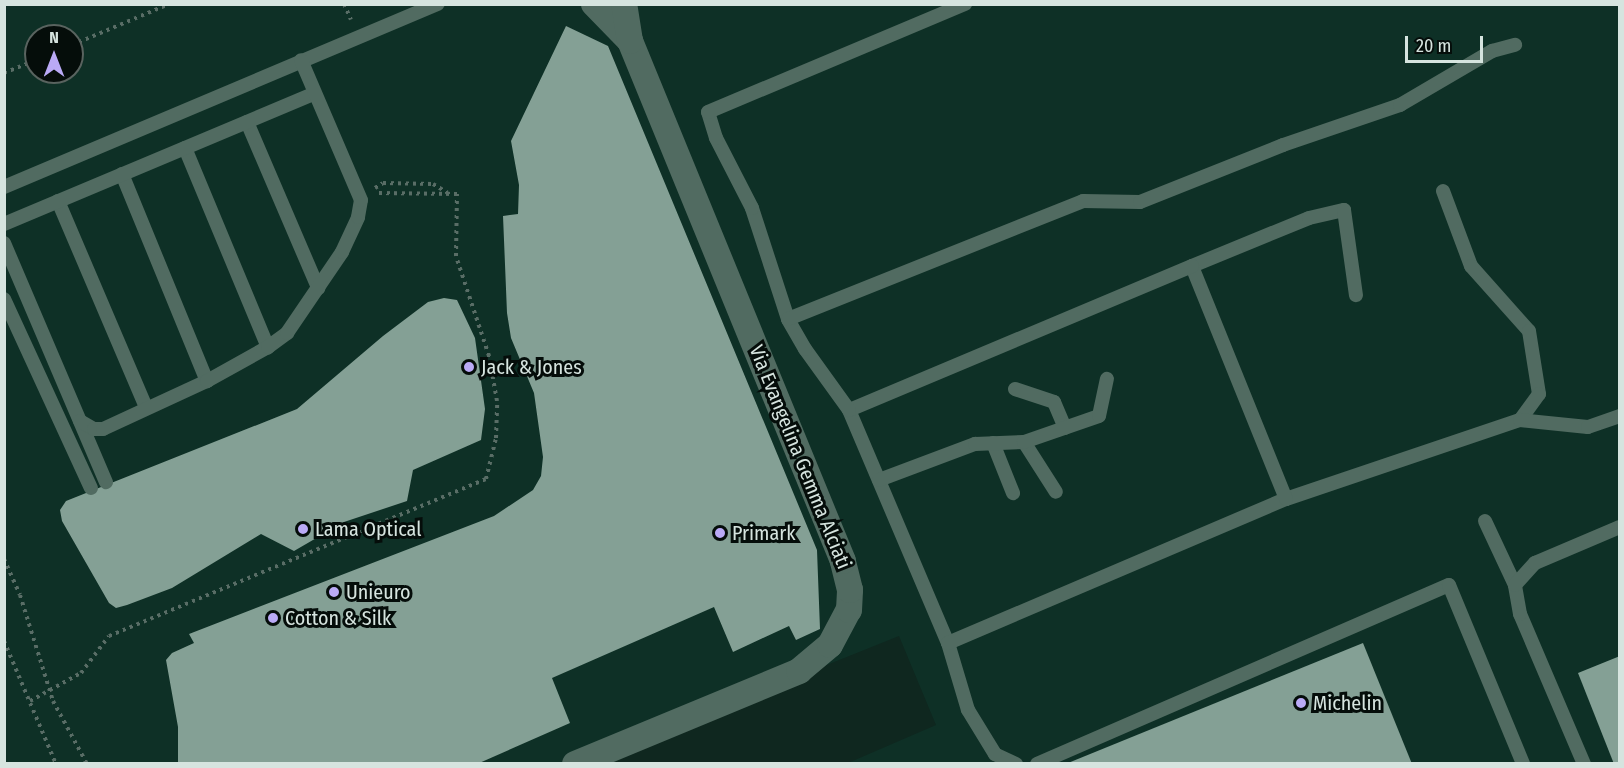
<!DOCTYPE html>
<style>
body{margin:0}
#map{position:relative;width:1624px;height:768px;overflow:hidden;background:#0f271f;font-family:"Fira Sans Condensed",sans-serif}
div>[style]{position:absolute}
.built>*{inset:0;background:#0e3026}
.building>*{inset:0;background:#84a095}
.path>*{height:4px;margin-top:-2px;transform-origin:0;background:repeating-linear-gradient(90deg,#596d66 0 3px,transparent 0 7.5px)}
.service>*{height:14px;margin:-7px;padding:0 7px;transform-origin:7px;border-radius:7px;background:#516b61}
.minor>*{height:26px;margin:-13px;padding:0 13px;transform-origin:13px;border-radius:13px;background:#516b61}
.dots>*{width:16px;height:16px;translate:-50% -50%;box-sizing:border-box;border:3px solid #050d0a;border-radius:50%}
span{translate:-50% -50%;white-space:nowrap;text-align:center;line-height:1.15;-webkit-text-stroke:6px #050d0a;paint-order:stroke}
.poi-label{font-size:20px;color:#d6e4df}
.left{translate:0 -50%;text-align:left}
.street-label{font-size:20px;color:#d6e4df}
.frame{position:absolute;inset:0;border:6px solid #d6e4df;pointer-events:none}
.north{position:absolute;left:24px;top:24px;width:60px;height:60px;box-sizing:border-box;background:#050d0a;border:2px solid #59635f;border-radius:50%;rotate:0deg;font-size:16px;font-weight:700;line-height:24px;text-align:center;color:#d6e4df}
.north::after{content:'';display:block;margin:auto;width:21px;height:27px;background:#baaaf6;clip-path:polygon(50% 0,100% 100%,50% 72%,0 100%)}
.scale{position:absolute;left:1405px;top:36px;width:78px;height:27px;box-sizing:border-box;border:3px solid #d6e4df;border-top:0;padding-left:8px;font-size:18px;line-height:21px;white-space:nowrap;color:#d6e4df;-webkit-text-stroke:4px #050d0a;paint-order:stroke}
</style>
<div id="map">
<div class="built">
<i style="clip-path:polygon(evenodd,4px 5px,1619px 5px,1619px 763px,848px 763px,936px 725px,899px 636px,583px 763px,5px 763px,4px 5px,36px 36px,72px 36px,72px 72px,36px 72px,36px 36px)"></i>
</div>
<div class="building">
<i style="clip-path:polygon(566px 26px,608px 46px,817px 550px,820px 629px,796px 640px,789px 626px,733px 652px,714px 607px,552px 678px,570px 723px,477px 764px,178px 764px,178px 727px,166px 660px,172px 653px,194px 643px,189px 634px,494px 516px,533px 490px,541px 476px,543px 457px,534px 393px,511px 338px,507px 313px,503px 216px,518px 214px,519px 185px,511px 141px)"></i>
<i style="clip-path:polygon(444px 298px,457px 300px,475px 338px,485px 409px,481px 440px,413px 470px,407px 501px,344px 522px,294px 551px,261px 534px,172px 588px,127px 605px,116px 608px,109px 603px,62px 521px,60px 510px,66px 501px,297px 409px,383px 336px,428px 302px)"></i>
<i style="clip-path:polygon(1363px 643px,1412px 764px,1068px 764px,1068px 763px)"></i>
<i style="clip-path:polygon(1620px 656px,1620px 764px,1614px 764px,1578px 673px)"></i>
</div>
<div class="path">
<i style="left:344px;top:4px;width:17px;rotate:66deg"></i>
<i style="left:72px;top:45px;width:105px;rotate:-22.9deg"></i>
<i style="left:4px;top:73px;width:35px;rotate:-22deg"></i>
<i style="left:375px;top:188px;width:9px;rotate:-32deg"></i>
<i style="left:383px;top:183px;width:50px;rotate:1.1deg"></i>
<i style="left:433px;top:184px;width:17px;rotate:31deg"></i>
<i style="left:4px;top:559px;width:39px;rotate:66deg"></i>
<i style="left:20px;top:595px;width:111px;rotate:72.7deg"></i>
<i style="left:53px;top:701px;width:72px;rotate:61.6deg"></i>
<i style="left:4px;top:641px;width:134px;rotate:67.1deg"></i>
<i style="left:30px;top:701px;width:58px;rotate:-28.8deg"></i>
<i style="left:81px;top:673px;width:46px;rotate:-52.9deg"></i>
<i style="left:109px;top:636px;width:408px;rotate:-22.6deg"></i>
<i style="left:486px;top:479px;width:42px;rotate:-76.3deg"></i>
<i style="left:496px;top:438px;width:37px;rotate:-88deg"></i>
<i style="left:497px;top:401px;width:46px;rotate:-100.1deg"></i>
<i style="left:489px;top:356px;width:105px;rotate:-108.3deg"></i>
<i style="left:456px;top:256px;width:62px;rotate:-89.1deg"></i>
<i style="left:457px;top:194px;width:79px;rotate:-179.3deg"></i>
</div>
<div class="service">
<i style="left:247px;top:122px;width:181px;rotate:66.8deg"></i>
<i style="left:185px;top:148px;width:216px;rotate:67.4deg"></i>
<i style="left:122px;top:174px;width:224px;rotate:67.7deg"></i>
<i style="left:4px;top:187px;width:471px;rotate:-22.9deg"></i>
<i style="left:1443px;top:191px;width:80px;rotate:69.5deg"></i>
<i style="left:1471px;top:266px;width:87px;rotate:48.3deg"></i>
<i style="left:1529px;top:331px;width:64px;rotate:81deg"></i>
<i style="left:1539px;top:394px;width:32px;rotate:126deg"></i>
<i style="left:58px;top:201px;width:224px;rotate:66.9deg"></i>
<i style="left:4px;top:224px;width:336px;rotate:-22.8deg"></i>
<i style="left:4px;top:243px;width:260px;rotate:66.9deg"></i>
<i style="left:1192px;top:266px;width:126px;rotate:-22.3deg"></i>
<i style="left:1309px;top:218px;width:36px;rotate:-13deg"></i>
<i style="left:1344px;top:210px;width:86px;rotate:82deg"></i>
<i style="left:4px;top:299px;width:208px;rotate:65.3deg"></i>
<i style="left:788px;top:319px;width:117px;rotate:-108deg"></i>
<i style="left:752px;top:208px;width:79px;rotate:-117.2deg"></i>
<i style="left:716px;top:138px;width:27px;rotate:-107deg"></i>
<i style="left:708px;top:112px;width:279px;rotate:-22.8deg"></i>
<i style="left:1015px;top:389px;width:41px;rotate:18.4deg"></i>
<i style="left:1054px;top:402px;width:28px;rotate:67deg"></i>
<i style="left:849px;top:410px;width:253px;rotate:67deg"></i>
<i style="left:80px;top:421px;width:16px;rotate:30deg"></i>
<i style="left:94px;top:429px;width:9px"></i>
<i style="left:103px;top:429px;width:115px;rotate:-24.8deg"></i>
<i style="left:207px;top:381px;width:70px;rotate:-29.1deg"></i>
<i style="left:268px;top:347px;width:24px;rotate:-36deg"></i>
<i style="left:287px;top:333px;width:98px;rotate:-55.8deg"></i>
<i style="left:342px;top:252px;width:38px;rotate:-65deg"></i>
<i style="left:358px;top:217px;width:17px;rotate:-80deg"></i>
<i style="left:361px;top:200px;width:152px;rotate:-113.2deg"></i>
<i style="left:1024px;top:442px;width:59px;rotate:57.4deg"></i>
<i style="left:993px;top:443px;width:54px;rotate:68.2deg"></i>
<i style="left:879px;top:480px;width:103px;rotate:-20.6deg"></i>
<i style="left:975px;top:444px;width:49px;rotate:-2.3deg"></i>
<i style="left:1024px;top:442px;width:79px;rotate:-19.1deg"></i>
<i style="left:1099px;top:416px;width:38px;rotate:-78deg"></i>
<i style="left:1286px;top:499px;width:247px;rotate:-18.7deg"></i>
<i style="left:1520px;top:420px;width:68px;rotate:5.9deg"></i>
<i style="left:1588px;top:427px;width:34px;rotate:-19deg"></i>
<i style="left:1485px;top:521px;width:71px;rotate:64.9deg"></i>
<i style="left:1016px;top:764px;width:23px;rotate:-155deg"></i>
<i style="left:995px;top:754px;width:52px;rotate:-121.5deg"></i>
<i style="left:968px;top:710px;width:70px;rotate:-106.6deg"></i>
<i style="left:948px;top:643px;width:367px;rotate:-23.1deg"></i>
<i style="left:1286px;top:499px;width:251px;rotate:-112deg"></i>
<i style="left:1192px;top:266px;width:372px;rotate:157.2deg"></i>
<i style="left:849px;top:410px;width:75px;rotate:-125.8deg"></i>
<i style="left:805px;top:349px;width:34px;rotate:-120deg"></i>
<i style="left:788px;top:319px;width:318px;rotate:-21.8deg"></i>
<i style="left:1083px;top:201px;width:57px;rotate:1deg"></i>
<i style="left:1140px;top:202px;width:154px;rotate:-21.7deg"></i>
<i style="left:1283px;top:145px;width:124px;rotate:-18.9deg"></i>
<i style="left:1400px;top:105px;width:107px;rotate:-30.4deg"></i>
<i style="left:1492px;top:51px;width:24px;rotate:-15deg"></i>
<i style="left:1037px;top:764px;width:449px;rotate:-23.5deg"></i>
<i style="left:1449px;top:585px;width:194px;rotate:67.5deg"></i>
<i style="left:1584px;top:764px;width:163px;rotate:-113.1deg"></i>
<i style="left:1520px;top:614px;width:29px;rotate:-100deg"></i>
<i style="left:1515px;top:585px;width:30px;rotate:-48deg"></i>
<i style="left:1535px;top:563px;width:92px;rotate:-23deg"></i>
</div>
<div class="minor">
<i style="left:594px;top:4px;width:52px;rotate:45.8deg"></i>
<i style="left:575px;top:764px;width:243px;rotate:-22.5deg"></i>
<i style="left:799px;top:671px;width:40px;rotate:-40deg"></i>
<i style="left:830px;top:645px;width:40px;rotate:-62deg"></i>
<i style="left:849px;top:610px;width:20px;rotate:-87deg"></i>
<i style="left:850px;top:590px;width:30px;rotate:-104deg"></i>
<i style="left:843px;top:561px;width:562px;rotate:-112.27deg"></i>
<i style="left:630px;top:41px;width:37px;rotate:-99deg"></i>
</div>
<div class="dots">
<i style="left:469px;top:367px;background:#baaaf6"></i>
<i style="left:303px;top:529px;background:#baaaf6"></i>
<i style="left:720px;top:533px;background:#baaaf6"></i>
<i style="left:334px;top:592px;background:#baaaf6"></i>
<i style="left:273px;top:618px;background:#baaaf6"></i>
<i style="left:1301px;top:703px;background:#baaaf6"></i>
</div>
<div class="poi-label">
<span class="left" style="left:481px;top:367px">Jack &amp; Jones</span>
<span class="left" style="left:315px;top:529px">Lama Optical</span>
<span class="left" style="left:732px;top:533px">Primark</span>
<span class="left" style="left:346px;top:592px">Unieuro</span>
<span class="left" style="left:285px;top:618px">Cotton &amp; Silk</span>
<span class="left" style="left:1313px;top:703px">Michelin</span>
</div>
<div class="street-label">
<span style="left:800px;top:457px;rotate:68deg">Via Evangelina Gemma Alciati</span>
</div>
<div class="frame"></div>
<div class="north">N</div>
<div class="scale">20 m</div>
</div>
